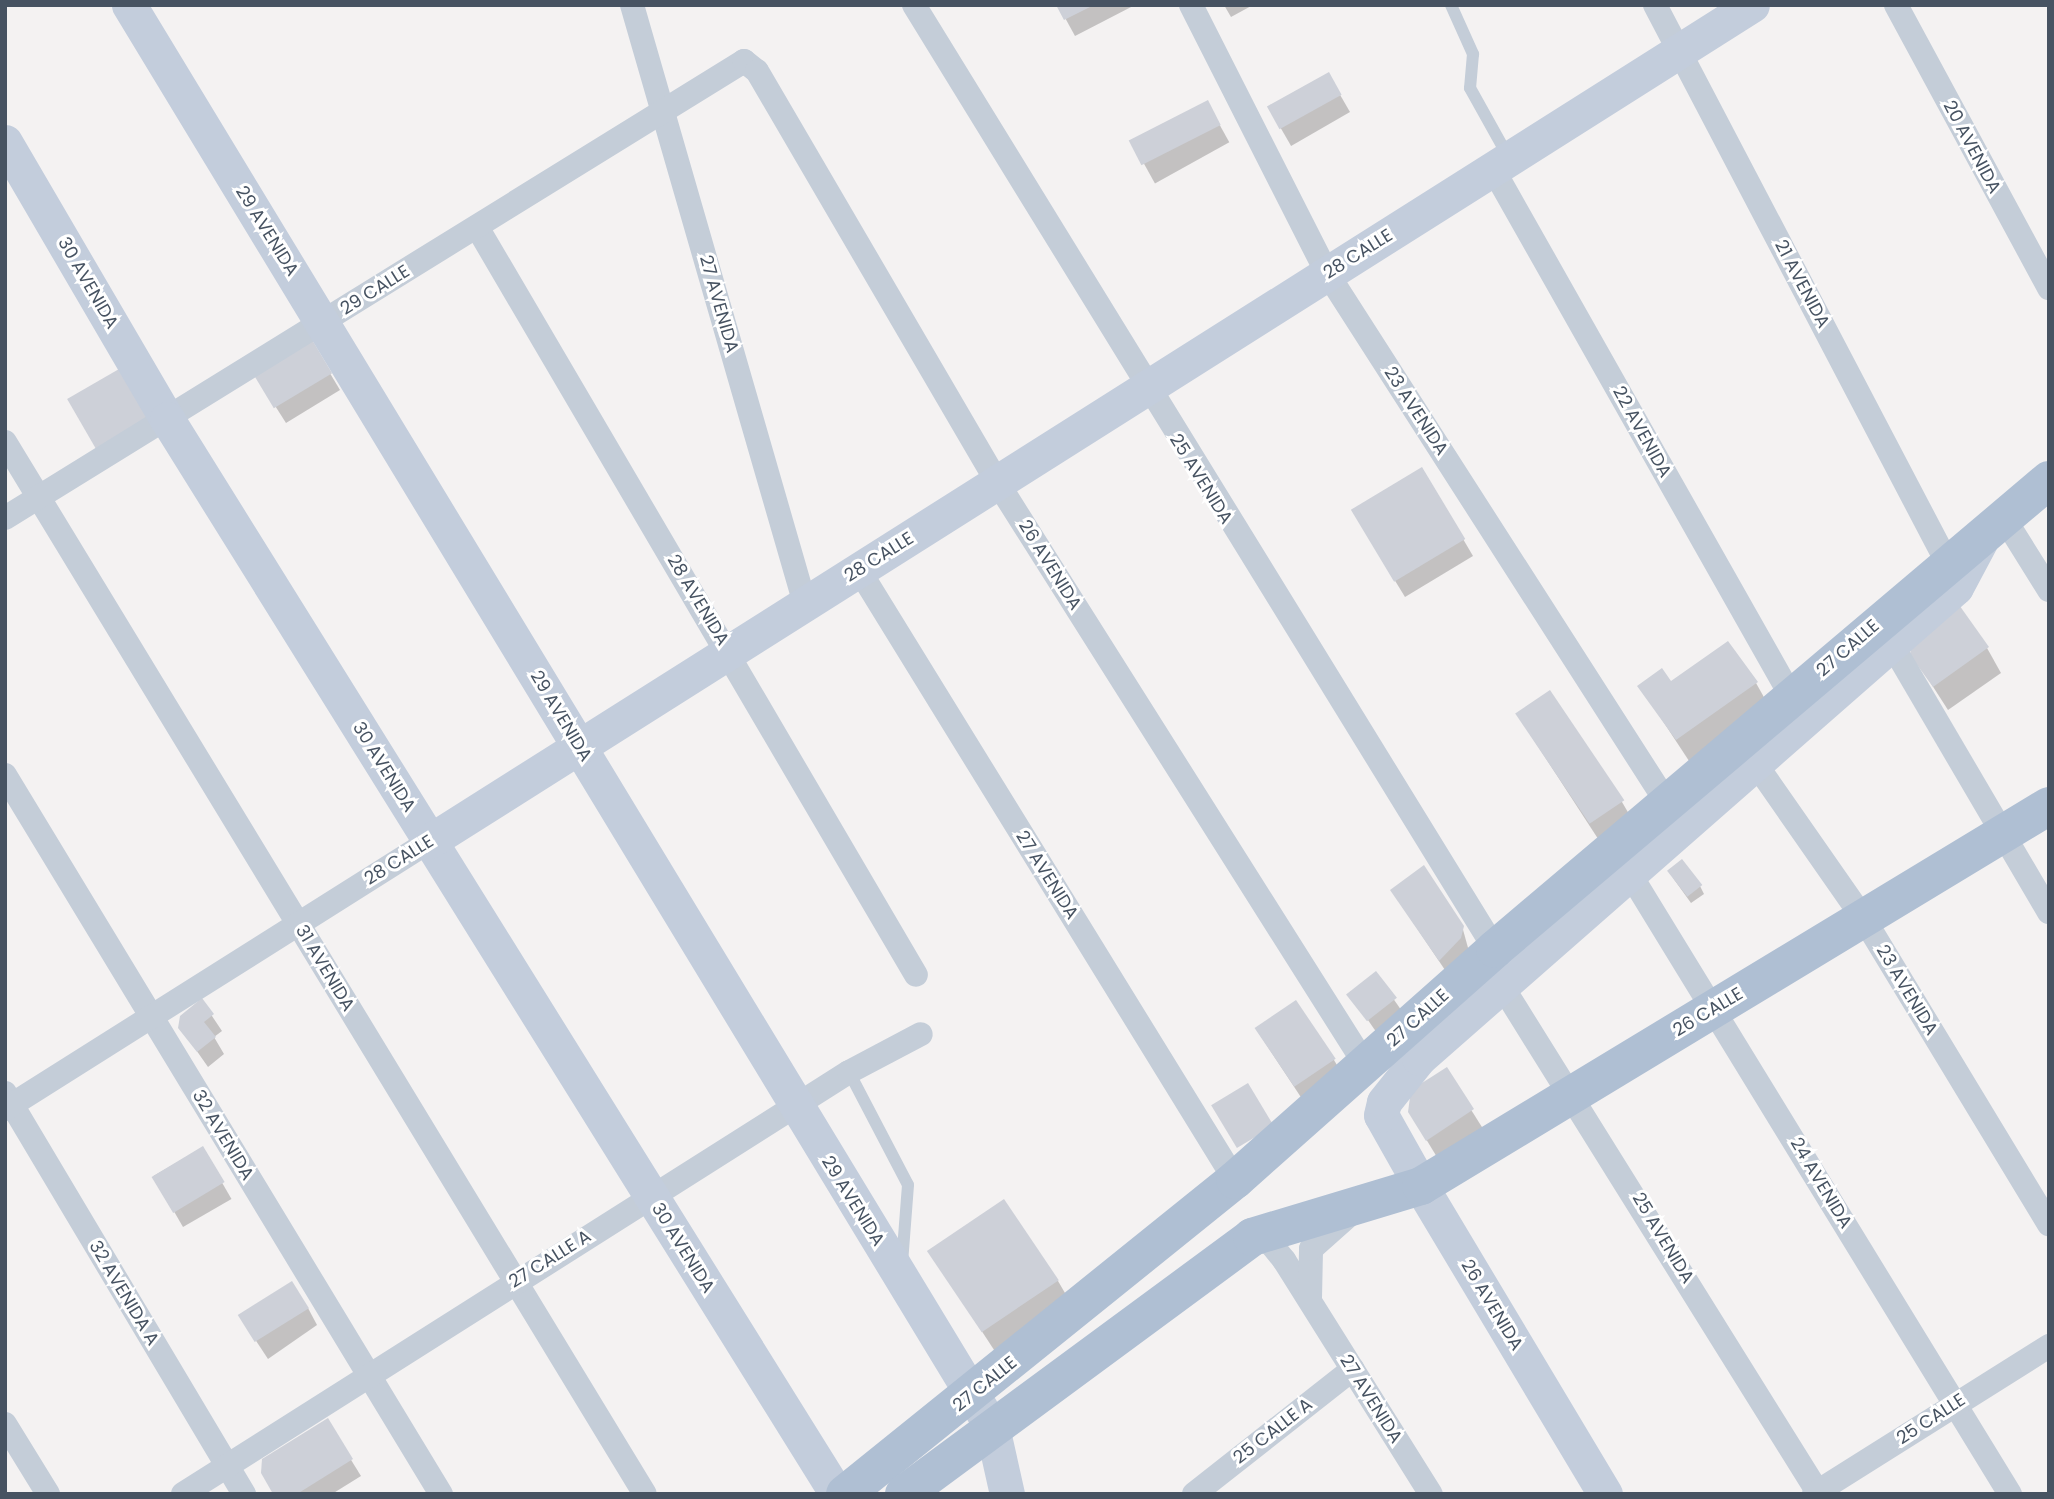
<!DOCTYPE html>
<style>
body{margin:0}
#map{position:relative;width:2054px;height:1499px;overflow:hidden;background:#f4f2f2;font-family:Poppins,sans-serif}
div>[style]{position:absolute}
.shadow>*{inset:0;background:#0003;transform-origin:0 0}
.building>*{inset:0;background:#cdd0d8;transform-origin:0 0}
.lane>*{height:12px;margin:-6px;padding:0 6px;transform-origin:6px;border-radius:6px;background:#c4cdd8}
.street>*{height:24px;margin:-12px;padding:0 12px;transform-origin:12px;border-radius:12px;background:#c4cdd8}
.secondary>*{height:35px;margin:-17.5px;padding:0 17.5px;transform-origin:17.5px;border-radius:17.5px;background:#c3cddc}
.primary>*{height:38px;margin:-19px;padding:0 19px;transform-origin:19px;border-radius:19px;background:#afbfd3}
span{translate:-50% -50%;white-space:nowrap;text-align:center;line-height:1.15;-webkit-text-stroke:6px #fff;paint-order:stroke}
.street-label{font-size:18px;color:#475362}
.frame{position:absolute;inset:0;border:7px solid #475362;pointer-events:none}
</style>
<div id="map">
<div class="shadow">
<i style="clip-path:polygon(1058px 5px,1135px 5px,1075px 36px)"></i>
<i style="clip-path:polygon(1224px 5px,1253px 5px,1231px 17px)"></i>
<i style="left:1328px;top:74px;width:44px;height:68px;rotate:60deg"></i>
<i style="left:1207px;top:102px;width:46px;height:85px;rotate:61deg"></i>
<i style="clip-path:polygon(310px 340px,340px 390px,286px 423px,265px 390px)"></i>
<i style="clip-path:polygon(1422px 469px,1473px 556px,1405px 597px,1367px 535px)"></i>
<i style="clip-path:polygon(1987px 648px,2001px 673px,1948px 710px,1912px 654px)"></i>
<i style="clip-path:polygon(1756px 683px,1770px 708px,1691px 764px,1653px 706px,1670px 684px)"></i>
<i style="clip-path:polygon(1517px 714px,1622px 802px,1636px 826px,1604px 848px)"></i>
<i style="clip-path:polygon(1673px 878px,1700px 886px,1704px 894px,1691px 903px)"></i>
<i style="clip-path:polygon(1402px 906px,1462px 926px,1470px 955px,1449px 976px)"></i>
<i style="left:1376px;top:974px;width:50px;height:33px;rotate:55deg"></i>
<i style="clip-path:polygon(202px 1001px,222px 1031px,214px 1037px,224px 1054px,208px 1067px,180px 1027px)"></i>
<i style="clip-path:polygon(1256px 1029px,1334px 1060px,1348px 1084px,1310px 1111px)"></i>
<i style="clip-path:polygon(1446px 1070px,1492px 1143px,1446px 1172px,1409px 1111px)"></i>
<i style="left:202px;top:1148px;width:59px;height:56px;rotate:60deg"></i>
<i style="clip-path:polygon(930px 1252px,1058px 1281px,1072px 1305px,998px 1356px)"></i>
<i style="clip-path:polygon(308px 1308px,317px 1325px,268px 1359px,241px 1318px)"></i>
<i style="clip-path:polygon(327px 1421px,361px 1476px,332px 1494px,275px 1494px)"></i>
</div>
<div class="building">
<i style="clip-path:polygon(1056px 5px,1094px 5px,1064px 20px)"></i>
<i style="left:1329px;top:72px;width:26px;height:71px;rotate:61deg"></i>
<i style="left:1208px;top:100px;width:28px;height:89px;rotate:63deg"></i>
<i style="left:311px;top:338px;width:41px;height:68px;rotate:59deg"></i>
<i style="left:126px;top:365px;width:61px;height:68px;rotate:60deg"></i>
<i style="left:1422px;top:467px;width:84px;height:83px;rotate:59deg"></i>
<i style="clip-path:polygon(1957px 602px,1989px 647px,1933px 687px,1910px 655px,1913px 633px)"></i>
<i style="clip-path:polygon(1728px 641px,1758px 682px,1676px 740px,1637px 686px,1662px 668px,1671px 681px)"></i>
<i style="left:1550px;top:690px;width:133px;height:42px;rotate:56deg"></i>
<i style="left:1682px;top:859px;width:33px;height:19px;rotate:52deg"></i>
<i style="clip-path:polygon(1424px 865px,1464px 926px,1461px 938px,1439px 961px,1390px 890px)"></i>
<i style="left:1376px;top:971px;width:34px;height:38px;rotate:52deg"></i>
<i style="clip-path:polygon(202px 998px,214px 1014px,204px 1022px,216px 1037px,197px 1052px,178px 1028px,180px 1016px)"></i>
<i style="left:1296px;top:1000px;width:71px;height:50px;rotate:56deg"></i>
<i style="clip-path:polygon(1447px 1067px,1474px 1109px,1426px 1141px,1408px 1112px,1411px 1090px)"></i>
<i style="left:1248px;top:1083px;width:50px;height:43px;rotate:59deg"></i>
<i style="left:203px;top:1146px;width:42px;height:60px;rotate:59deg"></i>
<i style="left:1004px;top:1199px;width:98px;height:93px;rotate:56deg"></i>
<i style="left:292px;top:1281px;width:32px;height:64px;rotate:58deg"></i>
<i style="clip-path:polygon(328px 1418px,353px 1459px,297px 1494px,273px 1494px,261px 1473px,262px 1459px)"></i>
</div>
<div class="lane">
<i style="left:1451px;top:5px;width:54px;rotate:65.8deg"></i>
<i style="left:1473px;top:54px;width:34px;rotate:95deg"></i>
<i style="left:1470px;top:88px;width:80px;rotate:60.9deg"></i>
<i style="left:849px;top:1072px;width:127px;rotate:62.4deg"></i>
<i style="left:908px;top:1185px;width:78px;rotate:94.4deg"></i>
</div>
<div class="street">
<i style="left:632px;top:5px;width:623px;rotate:73.89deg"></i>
<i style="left:914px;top:5px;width:1108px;rotate:58.39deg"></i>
<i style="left:1191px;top:5px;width:301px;rotate:63.1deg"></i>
<i style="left:1327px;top:273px;width:630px;rotate:57.32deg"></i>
<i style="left:1655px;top:5px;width:631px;rotate:62.34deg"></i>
<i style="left:1896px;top:5px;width:322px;rotate:61.6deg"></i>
<i style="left:1493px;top:169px;width:605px;rotate:60.51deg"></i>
<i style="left:477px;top:227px;width:867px;rotate:59.59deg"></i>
<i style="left:5px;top:442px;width:1231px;rotate:58.69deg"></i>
<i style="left:5px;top:518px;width:869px;rotate:-31.73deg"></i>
<i style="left:744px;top:61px;width:16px;rotate:38deg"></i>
<i style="left:757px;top:71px;width:476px;rotate:59.7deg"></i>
<i style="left:997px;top:482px;width:691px;rotate:57.71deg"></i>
<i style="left:2004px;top:518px;width:85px;rotate:58deg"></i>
<i style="left:859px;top:570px;width:717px;rotate:58.35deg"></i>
<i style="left:1891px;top:643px;width:312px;rotate:59.6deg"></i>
<i style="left:1755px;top:763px;width:190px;rotate:55.1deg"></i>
<i style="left:1864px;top:919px;width:357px;rotate:58.8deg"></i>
<i style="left:5px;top:775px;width:841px;rotate:58.77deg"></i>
<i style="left:1630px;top:874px;width:727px;rotate:58.5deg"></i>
<i style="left:1502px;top:986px;width:599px;rotate:58.04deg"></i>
<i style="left:5px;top:1093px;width:467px;rotate:59.2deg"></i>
<i style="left:5px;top:1109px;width:502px;rotate:-32.24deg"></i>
<i style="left:1252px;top:1237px;width:20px;rotate:20deg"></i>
<i style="left:1271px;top:1244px;width:21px;rotate:51deg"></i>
<i style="left:1284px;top:1260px;width:276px;rotate:57.9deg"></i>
<i style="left:1310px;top:1298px;width:49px;rotate:-88.8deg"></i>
<i style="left:1311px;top:1249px;width:50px;rotate:-41.7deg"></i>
<i style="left:5px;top:1424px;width:82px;rotate:58.4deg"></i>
<i style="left:183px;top:1494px;width:788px;rotate:-32.36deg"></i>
<i style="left:849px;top:1072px;width:81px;rotate:-27.8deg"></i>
<i style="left:1194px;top:1494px;width:202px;rotate:-38.2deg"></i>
<i style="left:1814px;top:1494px;width:278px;rotate:-32.2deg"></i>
</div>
<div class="secondary">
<i style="left:129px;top:5px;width:1663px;rotate:58.75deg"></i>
<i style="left:992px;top:1427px;width:69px;rotate:77.4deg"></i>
<i style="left:5px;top:142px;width:321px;rotate:59.7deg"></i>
<i style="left:167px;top:419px;width:1267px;rotate:58.07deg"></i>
<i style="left:430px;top:841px;width:1564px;rotate:-32.31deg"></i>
<i style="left:1605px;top:1494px;width:359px;rotate:-120.9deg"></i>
<i style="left:1421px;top:1186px;width:81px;rotate:-119.4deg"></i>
<i style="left:1381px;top:1115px;width:13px;rotate:-77deg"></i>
<i style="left:1384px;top:1102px;width:56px;rotate:-51.5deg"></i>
<i style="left:1419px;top:1058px;width:714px;rotate:-41.25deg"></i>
<i style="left:1956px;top:587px;width:53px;rotate:-62deg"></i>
</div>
<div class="primary">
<i style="left:845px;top:1494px;width:501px;rotate:-38.84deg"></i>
<i style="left:1235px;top:1180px;width:348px;rotate:-41.6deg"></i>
<i style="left:1495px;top:949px;width:726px;rotate:-40.25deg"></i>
<i style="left:904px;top:1494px;width:433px;rotate:-36.4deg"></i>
<i style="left:1252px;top:1237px;width:177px;rotate:-16.8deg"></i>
<i style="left:1421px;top:1186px;width:734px;rotate:-31.18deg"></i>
</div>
<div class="street-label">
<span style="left:1972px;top:147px;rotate:62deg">20 AVENIDA</span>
<span style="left:267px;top:231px;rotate:58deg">29 AVENIDA</span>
<span style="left:1358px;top:254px;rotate:-32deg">28 CALLE</span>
<span style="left:88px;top:283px;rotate:60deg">30 AVENIDA</span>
<span style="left:1802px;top:284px;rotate:62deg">21 AVENIDA</span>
<span style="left:375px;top:290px;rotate:-32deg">29 CALLE</span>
<span style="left:719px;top:304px;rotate:74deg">27 AVENIDA</span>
<span style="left:1416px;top:411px;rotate:57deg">23 AVENIDA</span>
<span style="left:1642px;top:432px;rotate:61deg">22 AVENIDA</span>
<span style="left:1201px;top:479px;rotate:58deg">25 AVENIDA</span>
<span style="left:879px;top:557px;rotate:-32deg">28 CALLE</span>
<span style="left:1050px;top:565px;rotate:58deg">26 AVENIDA</span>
<span style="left:698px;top:600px;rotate:59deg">28 AVENIDA</span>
<span style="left:1848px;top:648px;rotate:-41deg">27 CALLE</span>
<span style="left:561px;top:716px;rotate:59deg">29 AVENIDA</span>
<span style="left:384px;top:767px;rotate:58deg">30 AVENIDA</span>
<span style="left:399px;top:860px;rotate:-32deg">28 CALLE</span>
<span style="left:1047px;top:875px;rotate:58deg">27 AVENIDA</span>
<span style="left:325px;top:968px;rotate:59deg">31 AVENIDA</span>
<span style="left:1907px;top:990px;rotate:59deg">23 AVENIDA</span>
<span style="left:1708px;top:1012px;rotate:-31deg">26 CALLE</span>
<span style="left:1418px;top:1018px;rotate:-42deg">27 CALLE</span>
<span style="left:223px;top:1135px;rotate:59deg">32 AVENIDA</span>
<span style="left:1821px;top:1183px;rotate:59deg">24 AVENIDA</span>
<span style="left:853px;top:1201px;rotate:58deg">29 AVENIDA</span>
<span style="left:1663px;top:1238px;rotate:59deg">25 AVENIDA</span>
<span style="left:683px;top:1248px;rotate:58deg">30 AVENIDA</span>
<span style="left:550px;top:1259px;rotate:-32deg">27 CALLE A</span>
<span style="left:124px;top:1293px;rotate:59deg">32 AVENIDA A</span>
<span style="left:1492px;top:1305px;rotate:59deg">26 AVENIDA</span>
<span style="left:985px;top:1384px;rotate:-39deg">27 CALLE</span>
<span style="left:1371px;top:1399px;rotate:58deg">27 AVENIDA</span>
<span style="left:1931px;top:1419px;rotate:-33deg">25 CALLE</span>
<span style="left:1273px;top:1431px;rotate:-38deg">25 CALLE A</span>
</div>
<div class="frame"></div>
</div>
